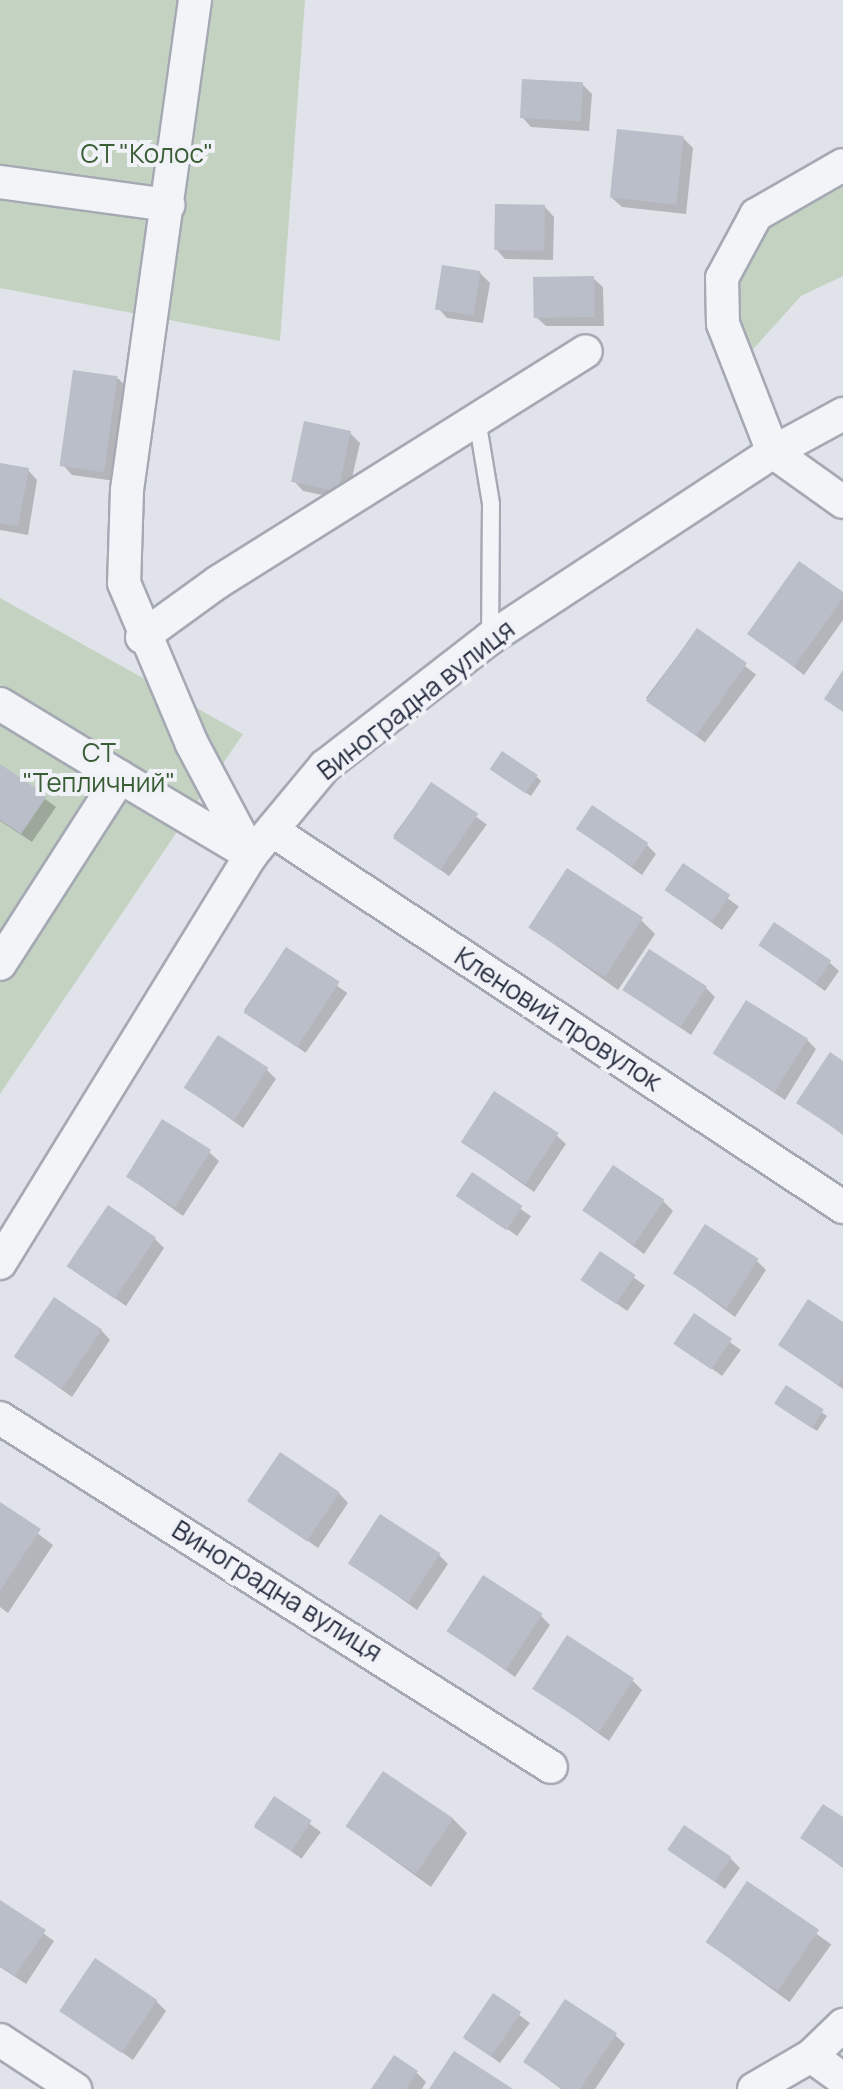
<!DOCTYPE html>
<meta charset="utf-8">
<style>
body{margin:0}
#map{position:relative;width:843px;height:2089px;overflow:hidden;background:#e0e3e9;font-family:Manrope,sans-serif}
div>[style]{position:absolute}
.green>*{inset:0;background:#c4d3c1}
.shadow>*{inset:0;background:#0003;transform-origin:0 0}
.building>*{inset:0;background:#babec9;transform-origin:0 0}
.roads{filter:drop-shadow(2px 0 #a5a9b3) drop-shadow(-2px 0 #a5a9b3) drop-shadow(0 2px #a5a9b3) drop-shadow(0 -2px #a5a9b3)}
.service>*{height:16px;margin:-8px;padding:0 8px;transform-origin:8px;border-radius:8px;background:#f3f4f7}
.minor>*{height:32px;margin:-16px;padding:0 16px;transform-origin:16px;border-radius:16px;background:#f3f4f7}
span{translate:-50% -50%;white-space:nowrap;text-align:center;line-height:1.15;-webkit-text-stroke:8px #f0f2f7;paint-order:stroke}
.park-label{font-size:26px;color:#395d35}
.street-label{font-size:26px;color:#282f41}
</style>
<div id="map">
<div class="green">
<i style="clip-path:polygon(0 0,305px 0,280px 341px,0 288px)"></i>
<i style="clip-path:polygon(843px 165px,843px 276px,801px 296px,736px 368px,723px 324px,756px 215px)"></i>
<i style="clip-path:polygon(0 598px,243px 734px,0 1094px)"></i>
</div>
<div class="shadow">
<i style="clip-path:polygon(582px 84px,592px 94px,589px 131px,531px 127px,522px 117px)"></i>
<i style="clip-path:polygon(683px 138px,693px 148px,686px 214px,622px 207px,612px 198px)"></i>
<i style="clip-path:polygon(545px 207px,554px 217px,553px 260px,505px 259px,496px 249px)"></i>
<i style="clip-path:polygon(480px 273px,490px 283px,483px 323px,447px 318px,438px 308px)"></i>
<i style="clip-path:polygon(593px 278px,603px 287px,604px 326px,546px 326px,536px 317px)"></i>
<i style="clip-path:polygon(118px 378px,127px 388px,115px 481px,72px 475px,63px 465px)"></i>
<i style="clip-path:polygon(350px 433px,360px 443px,347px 500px,303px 491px,294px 481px)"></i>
<i style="clip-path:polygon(0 465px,28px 470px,37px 480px,28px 535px,0 530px)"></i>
<i style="clip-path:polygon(843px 594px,843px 620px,804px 675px,750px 633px)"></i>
<i style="left:697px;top:630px;width:74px;height:85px;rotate:37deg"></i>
<i style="clip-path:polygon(0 766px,56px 807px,32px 842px,0 821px)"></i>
<i style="clip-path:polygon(496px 773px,537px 777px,541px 781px,531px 796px)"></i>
<i style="left:431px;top:784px;width:69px;height:64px;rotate:36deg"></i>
<i style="clip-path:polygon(578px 829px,646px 844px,656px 854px,642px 875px)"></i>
<i style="left:683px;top:866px;width:69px;height:29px;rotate:36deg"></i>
<i style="clip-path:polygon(641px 920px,655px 934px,618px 990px,530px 927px)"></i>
<i style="clip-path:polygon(761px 945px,829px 962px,839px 971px,825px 991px)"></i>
<i style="left:286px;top:950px;width:75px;height:73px;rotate:35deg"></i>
<i style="clip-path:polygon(706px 988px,715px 997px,691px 1035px,625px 990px)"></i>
<i style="clip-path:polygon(806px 1039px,816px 1049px,785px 1100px,716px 1054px)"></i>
<i style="clip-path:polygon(843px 1063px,843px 1135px,799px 1102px)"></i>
<i style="clip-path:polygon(266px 1069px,276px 1079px,243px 1128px,186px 1087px)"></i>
<i style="clip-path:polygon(556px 1135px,566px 1144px,534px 1192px,463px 1142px)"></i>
<i style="clip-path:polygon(209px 1152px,219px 1161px,183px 1216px,127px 1176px)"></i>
<i style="left:472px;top:1175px;width:72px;height:24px;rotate:35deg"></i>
<i style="clip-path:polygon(663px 1201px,673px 1211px,644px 1254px,585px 1211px)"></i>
<i style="clip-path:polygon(155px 1239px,164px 1248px,126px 1306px,70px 1266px)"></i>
<i style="left:600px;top:1254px;width:55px;height:31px;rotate:35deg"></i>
<i style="clip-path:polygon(757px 1261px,766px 1270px,735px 1317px,675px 1273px)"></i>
<i style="left:694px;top:1316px;width:58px;height:32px;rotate:36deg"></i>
<i style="clip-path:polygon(843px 1324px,843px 1389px,780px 1345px)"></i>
<i style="clip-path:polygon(101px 1330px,110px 1340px,72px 1397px,16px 1357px)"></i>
<i style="clip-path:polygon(786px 1388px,827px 1416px,817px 1431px,780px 1407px)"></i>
<i style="clip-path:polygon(339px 1493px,348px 1503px,318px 1548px,251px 1501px)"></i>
<i style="clip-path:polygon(0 1505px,53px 1545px,8px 1613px,0 1607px)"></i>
<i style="clip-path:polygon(438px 1554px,448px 1564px,417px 1610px,350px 1562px)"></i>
<i style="clip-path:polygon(540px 1615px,550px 1625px,515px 1677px,448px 1630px)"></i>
<i style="clip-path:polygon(633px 1681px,642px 1690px,609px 1741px,534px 1687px)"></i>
<i style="left:274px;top:1798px;width:58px;height:33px;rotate:36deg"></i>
<i style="clip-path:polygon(453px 1819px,467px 1833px,431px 1887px,348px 1827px)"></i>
<i style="clip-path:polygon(843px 1820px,843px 1868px,803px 1838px)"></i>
<i style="clip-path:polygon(670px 1849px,730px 1858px,740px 1868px,725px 1889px)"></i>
<i style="left:748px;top:1884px;width:103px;height:71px;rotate:36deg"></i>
<i style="clip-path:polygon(0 1902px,54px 1941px,26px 1984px,0 1967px)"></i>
<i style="left:494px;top:1996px;width:45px;height:50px;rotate:37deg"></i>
<i style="clip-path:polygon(156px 2001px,166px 2011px,133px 2060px,62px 2010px)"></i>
<i style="clip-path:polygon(615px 2035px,625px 2044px,595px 2089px,561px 2089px,525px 2062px)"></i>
<i style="clip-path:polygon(417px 2073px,426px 2082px,422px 2089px,373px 2089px)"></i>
</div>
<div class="building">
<i style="left:522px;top:79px;width:61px;height:39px;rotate:3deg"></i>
<i style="left:617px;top:129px;width:67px;height:69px;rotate:6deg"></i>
<i style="left:495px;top:204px;width:50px;height:46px;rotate:1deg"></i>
<i style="left:442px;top:265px;width:39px;height:45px;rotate:9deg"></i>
<i style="left:594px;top:276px;width:41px;height:61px;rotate:89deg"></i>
<i style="left:73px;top:370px;width:45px;height:97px;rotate:8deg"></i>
<i style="left:304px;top:421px;width:48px;height:62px;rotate:12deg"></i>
<i style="clip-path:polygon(0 463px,29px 468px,18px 526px,0 523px)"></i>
<i style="clip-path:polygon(799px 561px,843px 592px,843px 598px,794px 667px,747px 634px)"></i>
<i style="left:697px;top:628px;width:61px;height:89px;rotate:35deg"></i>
<i style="clip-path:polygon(843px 670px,843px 712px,824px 699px)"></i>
<i style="left:502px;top:751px;width:43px;height:22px;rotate:34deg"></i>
<i style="clip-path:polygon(0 764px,47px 796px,21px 834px,0 820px)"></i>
<i style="left:431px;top:782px;width:57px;height:68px;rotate:34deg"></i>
<i style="left:592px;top:805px;width:68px;height:29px;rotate:34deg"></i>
<i style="left:683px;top:863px;width:57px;height:33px;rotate:34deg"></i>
<i style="left:567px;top:868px;width:91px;height:71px;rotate:33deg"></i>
<i style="left:774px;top:922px;width:69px;height:28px;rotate:34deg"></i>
<i style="left:286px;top:947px;width:64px;height:78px;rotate:33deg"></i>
<i style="left:649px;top:949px;width:69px;height:49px;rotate:33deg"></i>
<i style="left:746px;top:1000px;width:73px;height:63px;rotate:32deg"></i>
<i style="left:218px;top:1035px;width:60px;height:63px;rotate:33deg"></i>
<i style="clip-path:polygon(830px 1052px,843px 1061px,843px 1134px,796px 1103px)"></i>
<i style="left:494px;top:1091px;width:77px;height:61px;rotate:33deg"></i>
<i style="left:162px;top:1119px;width:58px;height:68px;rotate:32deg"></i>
<i style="left:613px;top:1165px;width:62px;height:55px;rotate:34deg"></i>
<i style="left:472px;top:1172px;width:61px;height:29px;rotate:34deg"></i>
<i style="left:108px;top:1205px;width:58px;height:74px;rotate:34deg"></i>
<i style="left:705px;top:1224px;width:64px;height:59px;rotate:33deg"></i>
<i style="left:600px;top:1251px;width:43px;height:35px;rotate:34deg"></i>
<i style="left:54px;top:1297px;width:58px;height:72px;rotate:34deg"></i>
<i style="clip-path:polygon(808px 1299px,843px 1322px,843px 1377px,838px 1385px,778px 1345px)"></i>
<i style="left:694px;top:1313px;width:46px;height:37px;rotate:34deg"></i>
<i style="left:786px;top:1385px;width:45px;height:22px;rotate:33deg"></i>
<i style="left:280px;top:1452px;width:72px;height:59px;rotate:34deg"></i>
<i style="clip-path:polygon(0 1502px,41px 1529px,0 1591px)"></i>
<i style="left:380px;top:1514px;width:72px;height:59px;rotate:33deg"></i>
<i style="left:483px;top:1575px;width:71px;height:67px;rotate:33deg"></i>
<i style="left:567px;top:1635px;width:80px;height:64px;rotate:33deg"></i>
<i style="left:383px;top:1771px;width:85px;height:67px;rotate:34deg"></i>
<i style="left:274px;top:1796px;width:45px;height:37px;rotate:33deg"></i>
<i style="clip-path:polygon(823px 1804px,843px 1817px,843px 1867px,800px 1838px)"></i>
<i style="left:684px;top:1825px;width:57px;height:30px;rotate:34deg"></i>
<i style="left:747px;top:1881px;width:87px;height:74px;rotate:34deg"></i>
<i style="clip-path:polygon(0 1900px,46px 1930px,15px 1976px,0 1965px)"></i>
<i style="left:95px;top:1958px;width:75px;height:64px;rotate:34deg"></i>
<i style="left:493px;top:1993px;width:34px;height:54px;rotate:34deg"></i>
<i style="clip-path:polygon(565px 1999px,617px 2033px,580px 2089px,563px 2089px,523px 2062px)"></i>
<i style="clip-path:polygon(454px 2051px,513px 2089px,429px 2089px)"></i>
<i style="clip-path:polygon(394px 2055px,418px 2071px,406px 2089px,371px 2089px)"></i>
</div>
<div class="roads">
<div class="service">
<i style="left:477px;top:419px;width:86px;rotate:80.6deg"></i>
<i style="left:491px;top:504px;width:134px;rotate:90.4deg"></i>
</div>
<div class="minor">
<i style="left:195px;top:0;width:495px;rotate:97.9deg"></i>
<i style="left:127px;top:490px;width:93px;rotate:91.8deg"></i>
<i style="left:124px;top:583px;width:175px;rotate:67.1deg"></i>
<i style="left:192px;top:744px;width:126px;rotate:62deg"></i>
<i style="left:0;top:182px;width:170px;rotate:7.8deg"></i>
<i style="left:773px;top:452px;width:137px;rotate:-111.3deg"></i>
<i style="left:723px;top:324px;width:46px;rotate:-91.2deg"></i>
<i style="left:722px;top:278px;width:72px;rotate:-61.6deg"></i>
<i style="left:756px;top:215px;width:100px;rotate:-29.9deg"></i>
<i style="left:773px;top:452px;width:86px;rotate:35.5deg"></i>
<i style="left:142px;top:637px;width:94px;rotate:-35.9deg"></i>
<i style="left:218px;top:582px;width:434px;rotate:-32.1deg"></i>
<i style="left:0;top:704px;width:140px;rotate:31.3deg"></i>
<i style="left:120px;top:777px;width:222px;rotate:122.7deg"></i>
<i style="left:120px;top:777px;width:152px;rotate:30.8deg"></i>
<i style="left:273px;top:831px;width:683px;rotate:33.41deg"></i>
<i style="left:0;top:1263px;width:479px;rotate:-58.4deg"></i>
<i style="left:251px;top:855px;width:116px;rotate:-50.3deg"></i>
<i style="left:325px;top:766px;width:209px;rotate:-37.8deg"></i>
<i style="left:490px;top:638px;width:339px;rotate:-33.3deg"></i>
<i style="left:773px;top:452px;width:80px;rotate:-28.5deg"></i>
<i style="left:0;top:1418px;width:652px;rotate:32.35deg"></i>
<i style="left:0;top:2040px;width:90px;rotate:33.2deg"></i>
<i style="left:811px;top:2056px;width:39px;rotate:36deg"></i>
<i style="left:754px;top:2089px;width:66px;rotate:-30.1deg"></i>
<i style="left:811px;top:2056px;width:45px;rotate:-44.1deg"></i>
</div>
</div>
<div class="park-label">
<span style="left:147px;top:154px">СТ "Колос"</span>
<span style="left:99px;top:768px">СТ<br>"Тепличний"</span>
</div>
<div class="street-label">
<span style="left:416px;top:700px;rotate:-38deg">Виноградна вулиця</span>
<span style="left:558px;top:1019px;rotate:33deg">Кленовий провулок</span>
<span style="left:277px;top:1591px;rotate:32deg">Виноградна вулиця</span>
</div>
</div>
